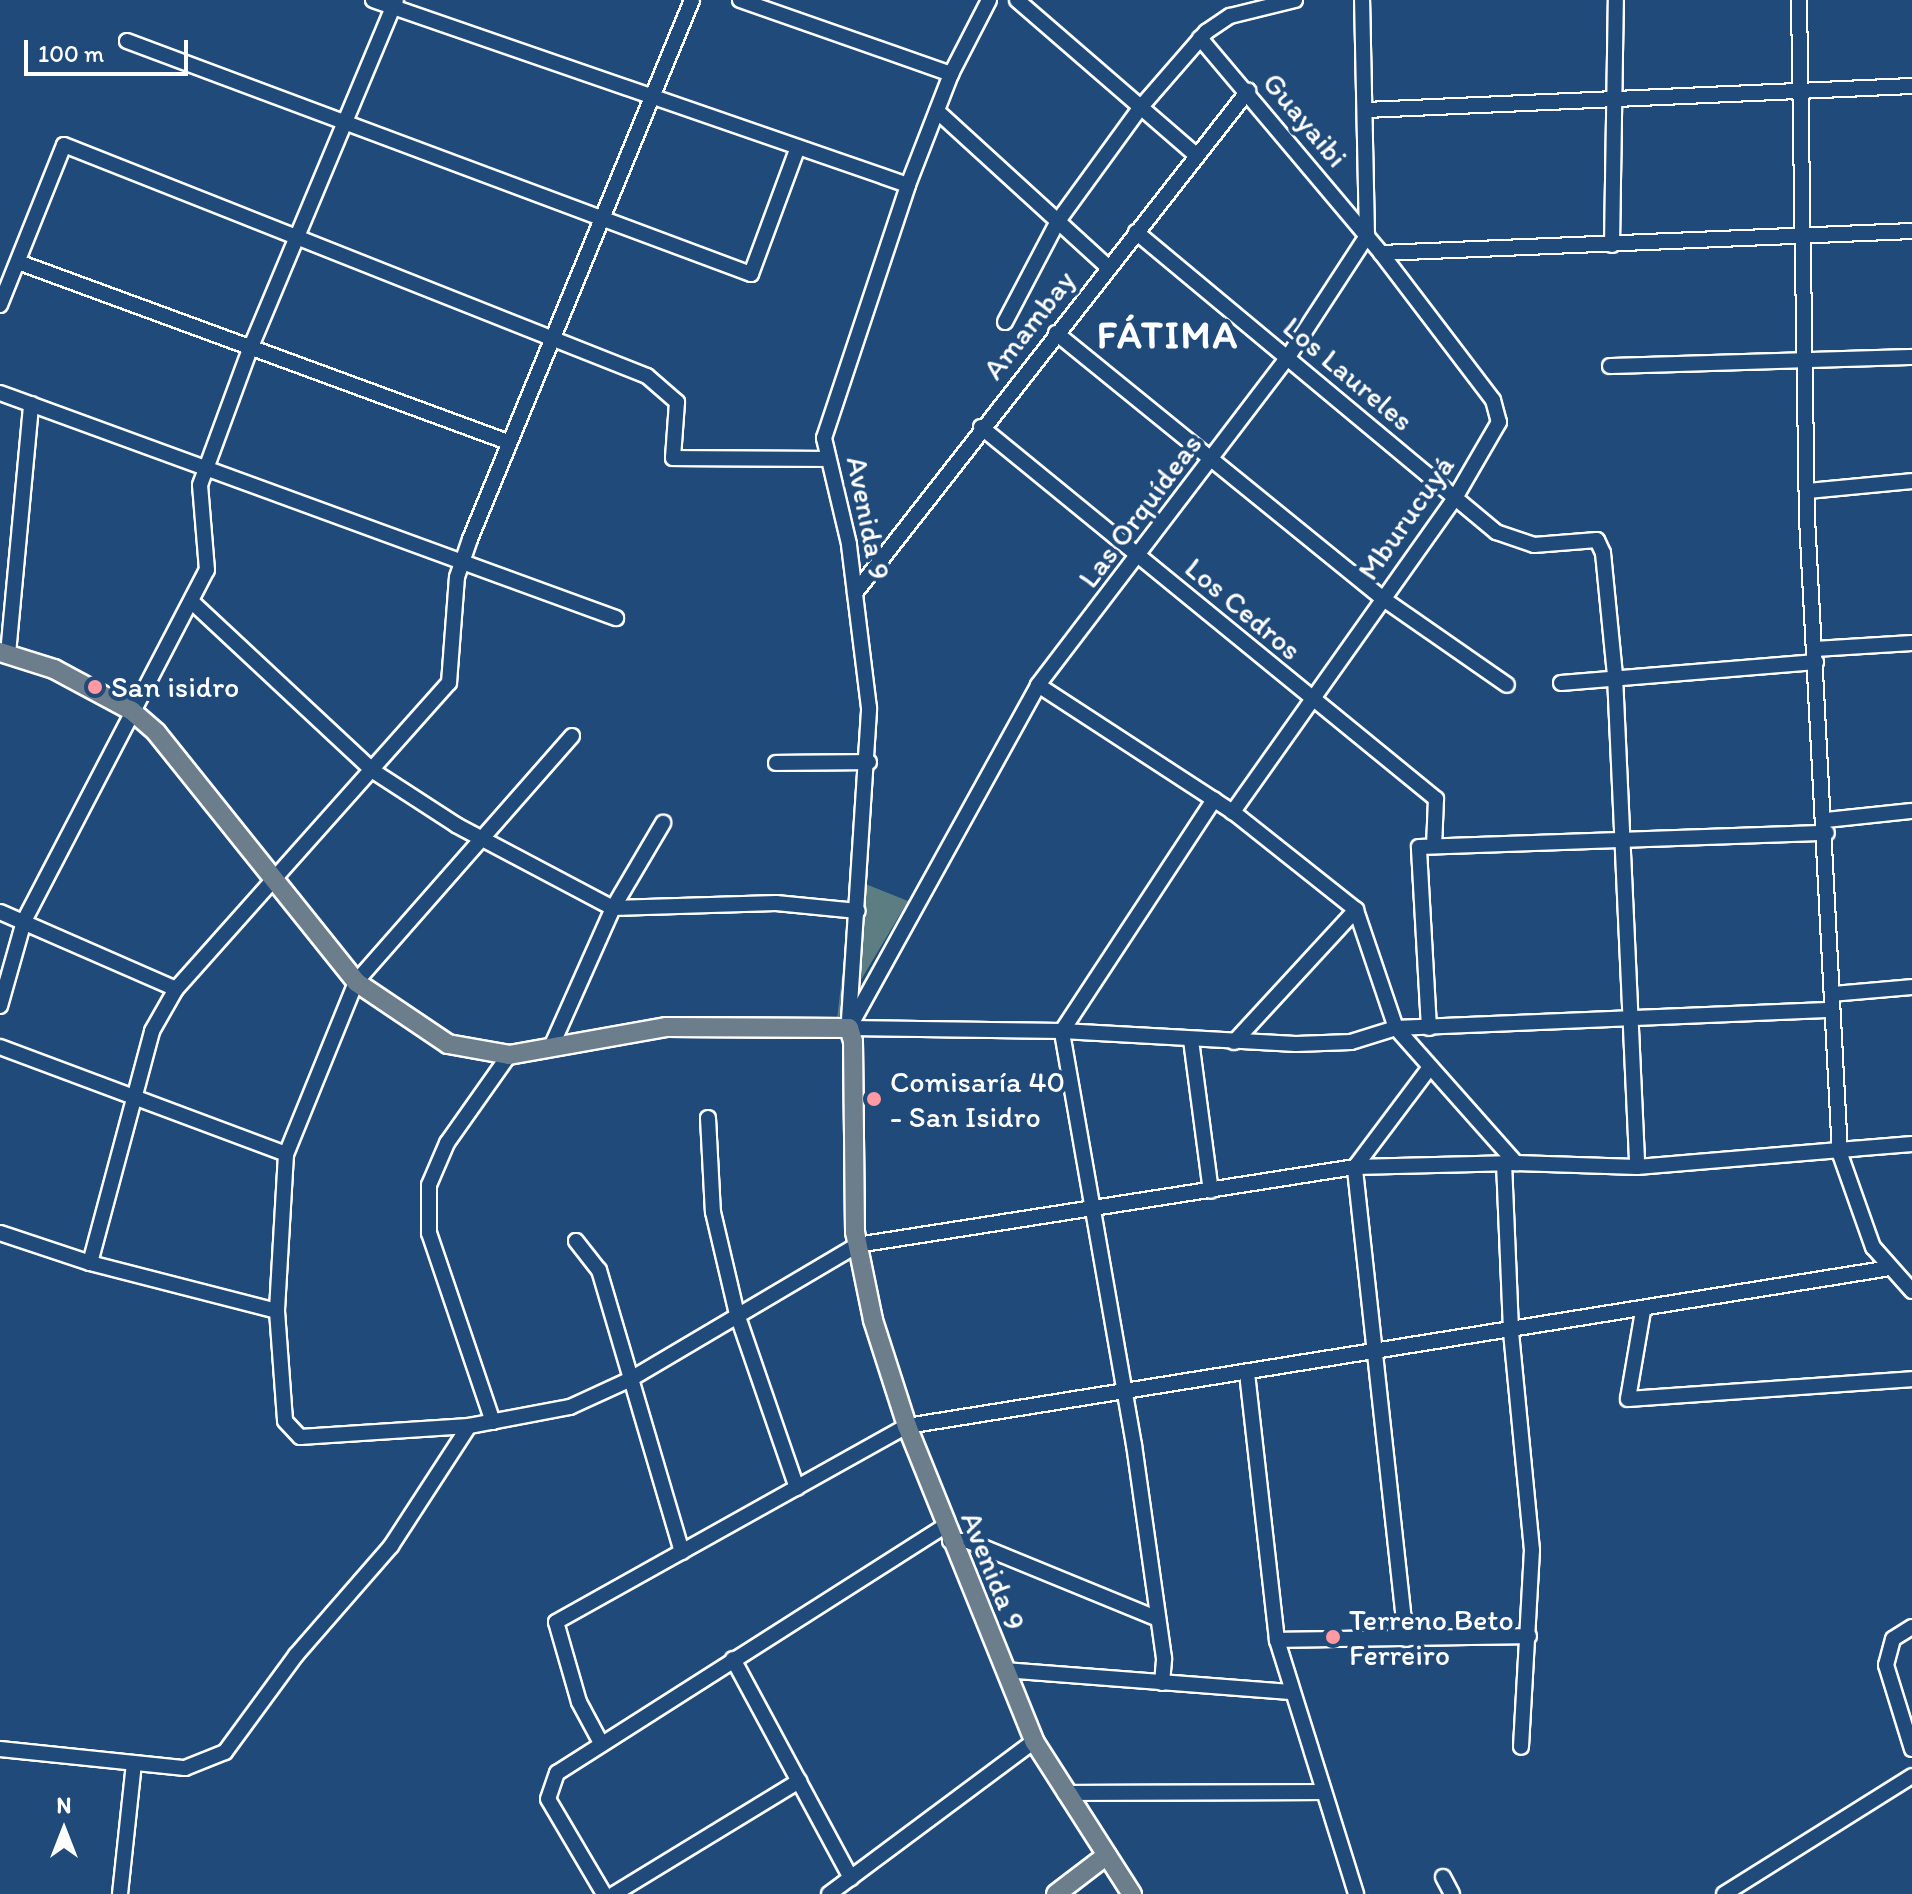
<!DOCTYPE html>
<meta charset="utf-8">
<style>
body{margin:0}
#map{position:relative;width:1912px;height:1894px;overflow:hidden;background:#1f4a7a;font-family:Itim,sans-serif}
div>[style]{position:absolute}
.green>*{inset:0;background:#5c7e83}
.roads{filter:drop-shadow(2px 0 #fff) drop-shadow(-2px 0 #fff) drop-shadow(0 2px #fff) drop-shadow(0 -2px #fff)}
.minor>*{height:14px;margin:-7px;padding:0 7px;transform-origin:7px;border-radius:7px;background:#1f4a7a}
.major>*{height:18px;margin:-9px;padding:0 9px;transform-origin:9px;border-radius:9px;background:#6c7d8c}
.dots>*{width:22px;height:22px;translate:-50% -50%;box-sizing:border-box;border:4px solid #1f4a7a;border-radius:50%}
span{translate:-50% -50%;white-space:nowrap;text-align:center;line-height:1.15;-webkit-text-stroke:8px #1f4a7a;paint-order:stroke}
.street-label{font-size:30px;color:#fff}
.poi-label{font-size:30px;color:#fff}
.left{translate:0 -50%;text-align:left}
.district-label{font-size:38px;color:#fff;font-weight:700;letter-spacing:2px}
.north{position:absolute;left:24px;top:1790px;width:80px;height:80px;-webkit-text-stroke:6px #1f4a7a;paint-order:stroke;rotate:0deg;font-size:22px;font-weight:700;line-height:32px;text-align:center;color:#fff}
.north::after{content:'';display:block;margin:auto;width:28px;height:36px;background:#fff;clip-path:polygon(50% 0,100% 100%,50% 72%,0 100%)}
.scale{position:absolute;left:24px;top:40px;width:164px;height:36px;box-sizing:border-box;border:4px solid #fff;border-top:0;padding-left:10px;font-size:24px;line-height:28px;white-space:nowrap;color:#fff;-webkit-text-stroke:6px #1f4a7a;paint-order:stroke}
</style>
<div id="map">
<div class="green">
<i style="clip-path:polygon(853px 879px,908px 901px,837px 1020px)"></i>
</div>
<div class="roads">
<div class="minor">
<i style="left:373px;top:0;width:566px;rotate:19.08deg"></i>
<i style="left:740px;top:0;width:224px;rotate:19.3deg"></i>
<i style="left:1017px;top:0;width:238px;rotate:40.9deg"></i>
<i style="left:1799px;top:0;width:518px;rotate:89.12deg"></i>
<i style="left:1807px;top:518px;width:637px;rotate:87.03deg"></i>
<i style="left:1840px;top:1154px;width:99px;rotate:70.5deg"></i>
<i style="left:1873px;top:1247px;width:59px;rotate:48.4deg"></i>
<i style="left:1200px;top:38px;width:281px;rotate:49.9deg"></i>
<i style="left:1381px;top:253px;width:185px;rotate:52.7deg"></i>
<i style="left:1493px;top:400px;width:23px;rotate:75deg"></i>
<i style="left:1499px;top:422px;width:88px;rotate:120.1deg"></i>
<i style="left:1455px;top:498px;width:385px;rotate:125.3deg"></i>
<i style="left:127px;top:41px;width:666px;rotate:20.48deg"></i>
<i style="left:751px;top:274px;width:135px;rotate:-69.7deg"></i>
<i style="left:1366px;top:110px;width:547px;rotate:-2.52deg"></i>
<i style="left:937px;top:111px;width:231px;rotate:42.4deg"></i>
<i style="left:1136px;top:232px;width:469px;rotate:39.8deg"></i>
<i style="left:1496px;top:532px;width:40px;rotate:18.9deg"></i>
<i style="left:1534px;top:545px;width:63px;rotate:-4.5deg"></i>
<i style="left:1597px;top:540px;width:14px;rotate:65deg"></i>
<i style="left:1603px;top:553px;width:124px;rotate:84.4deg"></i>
<i style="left:1615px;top:676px;width:491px;rotate:87.4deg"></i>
<i style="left:1612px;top:245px;width:245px;rotate:-89.1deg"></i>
<i style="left:1381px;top:253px;width:531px;rotate:-2.37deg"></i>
<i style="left:18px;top:262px;width:522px;rotate:20.17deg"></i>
<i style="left:0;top:305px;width:172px;rotate:-68.2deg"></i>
<i style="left:64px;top:145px;width:627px;rotate:21.61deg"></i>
<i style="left:647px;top:376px;width:40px;rotate:41deg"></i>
<i style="left:677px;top:402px;width:56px;rotate:94.1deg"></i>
<i style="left:673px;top:458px;width:154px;rotate:0.4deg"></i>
<i style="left:1005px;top:322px;width:114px;rotate:-62.3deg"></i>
<i style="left:1058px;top:221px;width:140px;rotate:-54deg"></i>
<i style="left:1140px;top:108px;width:101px;rotate:-49deg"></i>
<i style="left:1206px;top:32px;width:29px;rotate:-34deg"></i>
<i style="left:1230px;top:16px;width:67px;rotate:-13.8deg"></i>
<i style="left:1056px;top:333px;width:420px;rotate:39.1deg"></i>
<i style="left:1382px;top:598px;width:152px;rotate:34.8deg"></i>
<i style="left:1610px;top:366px;width:302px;rotate:-1.7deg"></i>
<i style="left:0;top:393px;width:656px;rotate:20.07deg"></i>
<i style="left:981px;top:427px;width:588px;rotate:39.27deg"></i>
<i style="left:1436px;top:799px;width:47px;rotate:92.4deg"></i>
<i style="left:1807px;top:491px;width:105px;rotate:-5.4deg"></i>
<i style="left:855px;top:593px;width:638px;rotate:-51.94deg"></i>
<i style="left:192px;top:602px;width:248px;rotate:43deg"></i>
<i style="left:373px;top:771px;width:99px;rotate:33deg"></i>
<i style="left:456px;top:825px;width:178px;rotate:27.9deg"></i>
<i style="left:613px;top:908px;width:163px;rotate:-1.8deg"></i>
<i style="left:776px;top:903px;width:82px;rotate:5.6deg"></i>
<i style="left:1815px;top:649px;width:97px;rotate:-3.5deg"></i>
<i style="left:8px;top:654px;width:251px;rotate:-84.7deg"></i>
<i style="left:1561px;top:683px;width:256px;rotate:-4.7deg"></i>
<i style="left:1038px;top:685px;width:233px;rotate:33.1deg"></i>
<i style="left:1233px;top:812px;width:157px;rotate:38.5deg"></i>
<i style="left:1356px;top:910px;width:125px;rotate:71.3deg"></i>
<i style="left:1396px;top:1028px;width:181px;rotate:48.4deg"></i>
<i style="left:572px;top:736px;width:327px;rotate:131.3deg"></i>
<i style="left:356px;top:982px;width:186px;rotate:112.1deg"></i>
<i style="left:286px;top:1154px;width:157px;rotate:93.3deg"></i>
<i style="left:277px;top:1311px;width:110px;rotate:85.8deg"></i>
<i style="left:285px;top:1421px;width:22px;rotate:47deg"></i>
<i style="left:300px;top:1437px;width:169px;rotate:-3.7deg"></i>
<i style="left:469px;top:1426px;width:103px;rotate:-10.7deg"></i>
<i style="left:570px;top:1407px;width:65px;rotate:-24.6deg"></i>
<i style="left:629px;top:1380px;width:265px;rotate:-30.6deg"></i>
<i style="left:857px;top:1245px;width:504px;rotate:-8.9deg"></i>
<i style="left:1355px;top:1167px;width:161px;rotate:-1.4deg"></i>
<i style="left:1516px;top:1163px;width:121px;rotate:1.9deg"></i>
<i style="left:1637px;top:1167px;width:276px;rotate:-4.8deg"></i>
<i style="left:776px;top:763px;width:93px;rotate:-0.6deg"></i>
<i style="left:1826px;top:820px;width:86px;rotate:-6deg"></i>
<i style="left:0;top:912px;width:192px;rotate:23.6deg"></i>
<i style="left:1832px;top:994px;width:80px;rotate:-5deg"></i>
<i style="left:0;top:1006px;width:88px;rotate:-74.2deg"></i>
<i style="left:24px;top:921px;width:396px;rotate:-62.5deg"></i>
<i style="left:207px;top:570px;width:85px;rotate:-94.7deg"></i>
<i style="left:200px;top:485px;width:145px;rotate:-69.8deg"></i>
<i style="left:250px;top:349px;width:378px;rotate:-67.3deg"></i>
<i style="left:849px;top:1020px;width:313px;rotate:-86.3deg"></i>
<i style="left:869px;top:708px;width:165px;rotate:-97deg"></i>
<i style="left:849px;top:544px;width:109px;rotate:-103.3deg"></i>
<i style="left:824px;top:438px;width:267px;rotate:-71.6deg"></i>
<i style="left:908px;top:185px;width:119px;rotate:-68.8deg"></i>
<i style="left:951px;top:74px;width:83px;rotate:-62.8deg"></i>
<i style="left:849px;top:1028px;width:392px;rotate:-61.1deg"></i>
<i style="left:1038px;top:685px;width:412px;rotate:-52.7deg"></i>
<i style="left:1288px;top:357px;width:145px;rotate:-56.9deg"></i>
<i style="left:1367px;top:236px;width:236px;rotate:-91.2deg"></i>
<i style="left:849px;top:1028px;width:213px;rotate:0.8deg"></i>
<i style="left:1062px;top:1031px;width:234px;rotate:3.2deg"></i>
<i style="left:1296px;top:1044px;width:55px;rotate:-2.1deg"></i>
<i style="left:1351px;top:1042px;width:47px;rotate:-17.3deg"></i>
<i style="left:1396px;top:1028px;width:436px;rotate:-2.4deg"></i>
<i style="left:1429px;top:1028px;width:181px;rotate:-93.2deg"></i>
<i style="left:1419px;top:847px;width:408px;rotate:-2deg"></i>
<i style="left:1191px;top:1040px;width:152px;rotate:82.5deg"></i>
<i style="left:1234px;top:1042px;width:180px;rotate:-47.3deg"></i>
<i style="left:552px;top:1045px;width:150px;rotate:-66deg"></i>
<i style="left:613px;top:908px;width:99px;rotate:-59.5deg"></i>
<i style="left:0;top:1047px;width:305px;rotate:20.5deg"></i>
<i style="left:708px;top:1118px;width:94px;rotate:87deg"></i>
<i style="left:713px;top:1212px;width:105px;rotate:76.8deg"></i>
<i style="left:737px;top:1314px;width:184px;rotate:71deg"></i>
<i style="left:1504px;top:1163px;width:169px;rotate:87.6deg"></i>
<i style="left:1511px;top:1332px;width:219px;rotate:84.5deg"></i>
<i style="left:1532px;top:1550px;width:197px;rotate:93.2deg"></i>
<i style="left:0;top:1233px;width:95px;rotate:18.4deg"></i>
<i style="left:90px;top:1263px;width:193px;rotate:14.4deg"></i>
<i style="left:576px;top:1241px;width:37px;rotate:52deg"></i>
<i style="left:599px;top:1270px;width:294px;rotate:73.6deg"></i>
<i style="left:90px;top:1263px;width:240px;rotate:-75deg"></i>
<i style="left:152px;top:1031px;width:48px;rotate:-60.3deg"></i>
<i style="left:176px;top:989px;width:410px;rotate:-48.3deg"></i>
<i style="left:449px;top:683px;width:106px;rotate:-85.7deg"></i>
<i style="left:457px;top:577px;width:40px;rotate:-71.1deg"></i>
<i style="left:470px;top:539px;width:583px;rotate:-67.61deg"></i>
<i style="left:1643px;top:1311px;width:89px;rotate:99.7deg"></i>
<i style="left:1628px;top:1399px;width:285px;rotate:-4deg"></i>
<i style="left:1247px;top:1373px;width:269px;rotate:83.6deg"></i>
<i style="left:1277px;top:1640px;width:266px;rotate:72.7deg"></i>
<i style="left:493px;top:1422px;width:200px;rotate:-108.7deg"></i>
<i style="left:429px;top:1233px;width:48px;rotate:-90deg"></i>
<i style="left:429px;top:1185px;width:46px;rotate:-66.8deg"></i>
<i style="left:447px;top:1143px;width:108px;rotate:-54.8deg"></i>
<i style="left:950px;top:1541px;width:18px"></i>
<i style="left:968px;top:1541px;width:205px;rotate:22.3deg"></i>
<i style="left:1912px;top:1627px;width:22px;rotate:148deg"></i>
<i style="left:1893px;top:1639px;width:27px;rotate:105deg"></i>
<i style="left:1886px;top:1665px;width:88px;rotate:72.8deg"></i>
<i style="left:1406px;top:1639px;width:475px;rotate:-96.2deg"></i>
<i style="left:1355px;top:1167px;width:125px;rotate:-53.1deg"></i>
<i style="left:1277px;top:1640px;width:252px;rotate:-0.9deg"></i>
<i style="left:733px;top:1659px;width:249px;rotate:61.7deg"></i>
<i style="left:1004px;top:1670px;width:287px;rotate:4.4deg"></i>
<i style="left:1162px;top:1683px;width:25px;rotate:-85deg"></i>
<i style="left:1164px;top:1658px;width:215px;rotate:-98deg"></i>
<i style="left:1134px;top:1445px;width:420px;rotate:-99.9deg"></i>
<i style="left:1062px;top:1031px;width:277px;rotate:-56.7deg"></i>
<i style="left:601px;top:1743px;width:47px;rotate:-118.2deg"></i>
<i style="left:579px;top:1702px;width:83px;rotate:-106deg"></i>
<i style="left:556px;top:1622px;width:402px;rotate:-29.2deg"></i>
<i style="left:907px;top:1426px;width:996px;rotate:-9.13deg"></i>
<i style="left:0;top:1749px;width:186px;rotate:5.9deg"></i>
<i style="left:185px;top:1768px;width:43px;rotate:-21.8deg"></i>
<i style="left:225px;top:1752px;width:120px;rotate:-53.8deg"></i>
<i style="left:296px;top:1655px;width:145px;rotate:-48.9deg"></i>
<i style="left:391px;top:1546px;width:143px;rotate:-57deg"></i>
<i style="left:1065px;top:1793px;width:259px;rotate:-0.2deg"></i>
<i style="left:1443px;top:1877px;width:19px;rotate:62deg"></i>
<i style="left:120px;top:1894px;width:131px;rotate:-83.9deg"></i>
<i style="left:604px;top:1894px;width:110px;rotate:-120.5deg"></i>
<i style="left:548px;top:1799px;width:28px;rotate:-71deg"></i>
<i style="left:557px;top:1773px;width:459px;rotate:-32.5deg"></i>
<i style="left:614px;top:1894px;width:217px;rotate:-31.4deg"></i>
<i style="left:829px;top:1894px;width:256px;rotate:-36.7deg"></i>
<i style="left:1724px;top:1894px;width:222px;rotate:-32.1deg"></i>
</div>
<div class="major">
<i style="left:0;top:652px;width:57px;rotate:17.5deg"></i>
<i style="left:54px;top:669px;width:89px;rotate:28.3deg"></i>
<i style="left:132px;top:711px;width:32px;rotate:41deg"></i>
<i style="left:156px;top:732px;width:320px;rotate:51.3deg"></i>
<i style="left:356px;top:982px;width:111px;rotate:34deg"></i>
<i style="left:448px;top:1044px;width:62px;rotate:10.2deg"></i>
<i style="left:509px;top:1055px;width:159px;rotate:-10.1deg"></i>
<i style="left:666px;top:1027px;width:183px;rotate:0.3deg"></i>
<i style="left:849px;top:1028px;width:14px;rotate:73deg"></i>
<i style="left:853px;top:1041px;width:191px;rotate:89.4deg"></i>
<i style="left:855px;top:1232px;width:90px;rotate:78.4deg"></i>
<i style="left:873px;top:1320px;width:111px;rotate:72.2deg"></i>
<i style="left:907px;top:1426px;width:340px;rotate:68deg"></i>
<i style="left:1034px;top:1741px;width:182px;rotate:57.4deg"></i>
<i style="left:1056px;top:1894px;width:64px;rotate:-37.4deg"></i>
</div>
</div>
<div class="dots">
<i style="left:95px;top:687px;background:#ff9aa2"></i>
<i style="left:874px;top:1099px;background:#ff9aa2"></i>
<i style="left:1333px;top:1637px;background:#ff9aa2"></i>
</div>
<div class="street-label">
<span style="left:1305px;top:120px;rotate:50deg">Guayaibi</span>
<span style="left:1029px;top:325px;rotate:-52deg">Amambay</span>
<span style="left:1348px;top:374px;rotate:40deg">Los Laureles</span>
<span style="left:1140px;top:511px;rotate:-53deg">Las Orquídeas</span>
<span style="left:868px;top:518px;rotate:79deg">Avenida 9</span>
<span style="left:1406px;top:518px;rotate:-55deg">Mburucuyá</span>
<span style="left:1243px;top:609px;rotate:40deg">Los Cedros</span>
<span style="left:993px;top:1571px;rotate:68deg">Avenida 9</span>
</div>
<div class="poi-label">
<span class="left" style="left:111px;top:687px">San isidro</span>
<span class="left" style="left:890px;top:1099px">Comisaría 40<br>- San Isidro</span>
<span class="left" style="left:1349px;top:1637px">Terreno Beto<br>Ferreiro</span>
</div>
<div class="district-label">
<span style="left:1168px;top:336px">FÁTIMA</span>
</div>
<div class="north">N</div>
<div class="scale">100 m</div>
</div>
